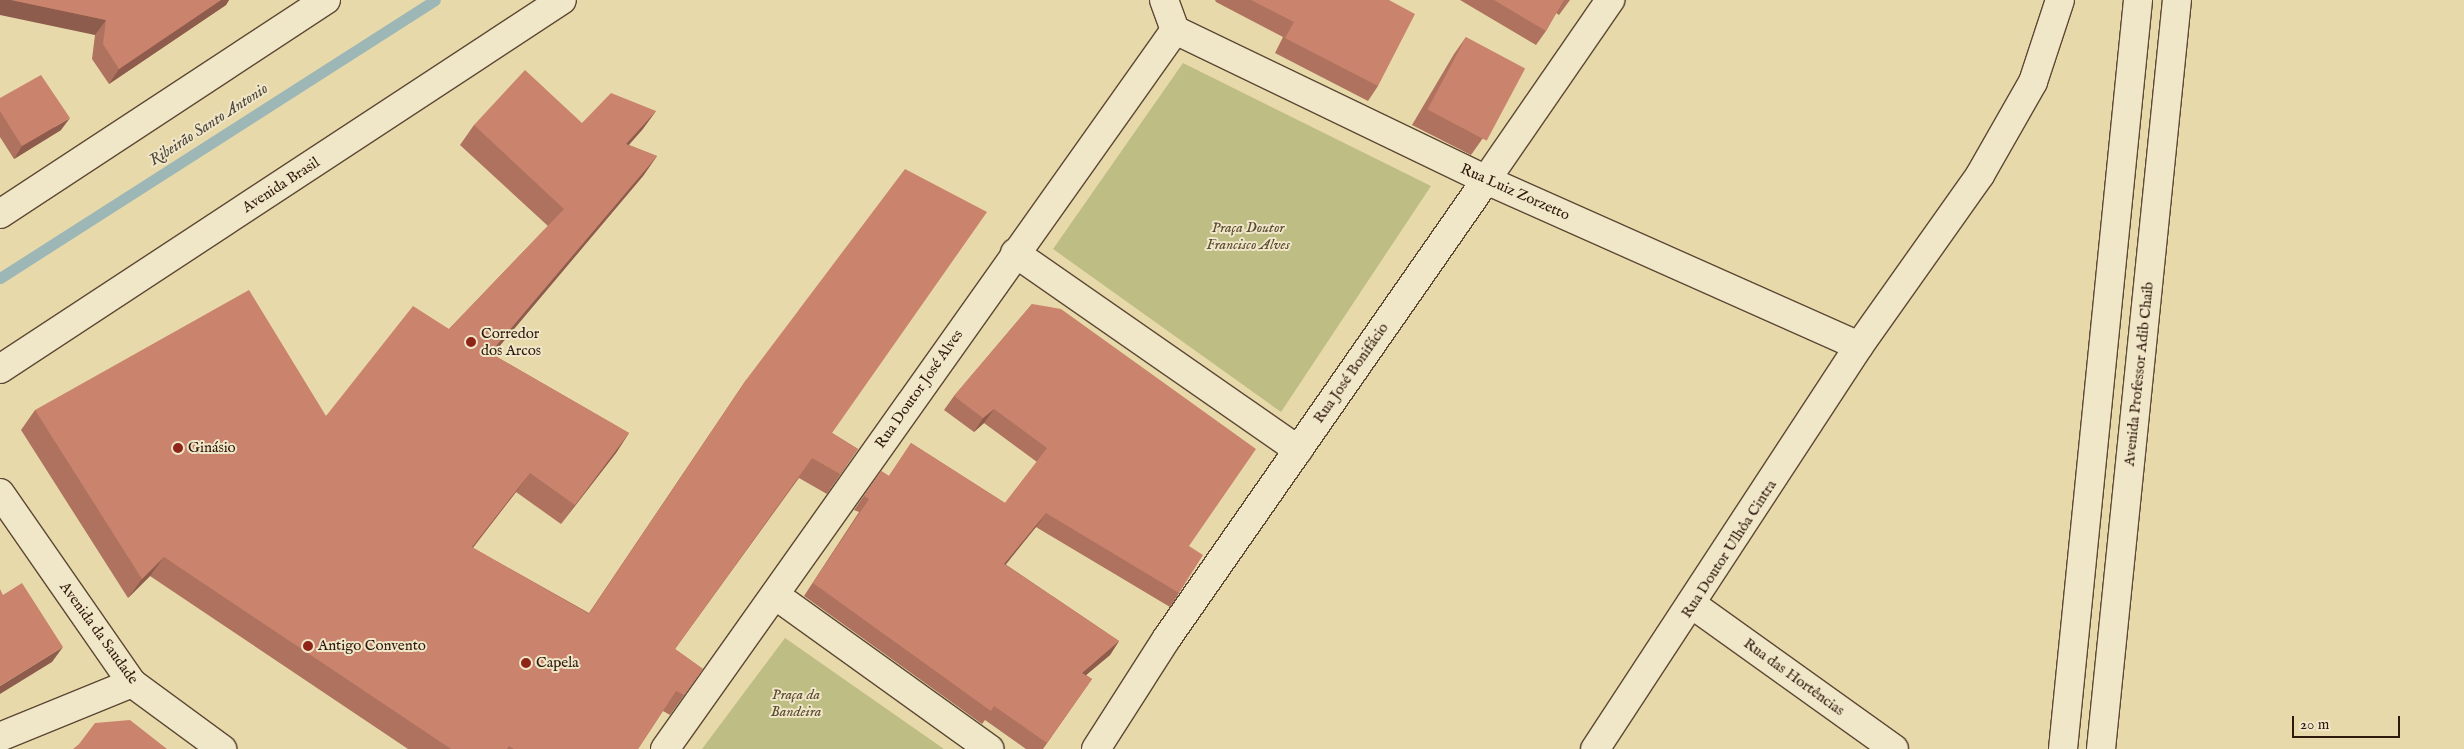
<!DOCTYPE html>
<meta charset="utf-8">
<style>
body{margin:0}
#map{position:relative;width:2464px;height:749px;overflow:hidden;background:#e8d9ab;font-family:"IM FELL English",serif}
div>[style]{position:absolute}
.green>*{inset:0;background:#bdbd84}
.stream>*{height:11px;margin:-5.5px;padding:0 5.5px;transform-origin:5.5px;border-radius:5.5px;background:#9cb7b5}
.roads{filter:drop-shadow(1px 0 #5d4934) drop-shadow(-1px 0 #5d4934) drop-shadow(0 1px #5d4934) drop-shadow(0 -1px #5d4934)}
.street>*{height:28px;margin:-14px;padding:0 14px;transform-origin:14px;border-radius:14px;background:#f0e6c8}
.secondary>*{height:28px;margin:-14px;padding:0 14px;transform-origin:14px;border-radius:14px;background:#f0e6c8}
.wall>*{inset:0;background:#ae725e}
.shaded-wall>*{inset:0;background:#8d5c4c}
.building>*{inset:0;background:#ca846d;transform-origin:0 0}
.dots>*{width:14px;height:14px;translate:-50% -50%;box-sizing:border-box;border:2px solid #f0e6c8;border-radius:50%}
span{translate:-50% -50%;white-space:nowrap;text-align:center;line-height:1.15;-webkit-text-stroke:4px #f0e6c8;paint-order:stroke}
.street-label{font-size:15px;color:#2f190c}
.park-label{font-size:15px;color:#5a4a30;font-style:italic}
.poi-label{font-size:15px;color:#2f190c}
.left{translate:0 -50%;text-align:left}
.water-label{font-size:16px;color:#50483f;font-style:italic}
.scale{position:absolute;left:2292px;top:716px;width:108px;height:22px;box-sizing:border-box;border:2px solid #2f190c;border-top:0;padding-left:6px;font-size:15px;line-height:18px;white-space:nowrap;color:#2f190c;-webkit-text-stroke:4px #f0e6c8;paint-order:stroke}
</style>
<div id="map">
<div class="green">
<i style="clip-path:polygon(1183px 63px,1431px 186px,1281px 412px,1053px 249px)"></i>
<i style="clip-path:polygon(785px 638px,944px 749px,702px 749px)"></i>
</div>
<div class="stream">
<i style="left:0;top:278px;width:516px;rotate:-32.58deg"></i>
</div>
<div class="roads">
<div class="street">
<i style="left:1486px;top:180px;width:219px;rotate:-55.4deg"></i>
<i style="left:1015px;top:253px;width:345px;rotate:34.8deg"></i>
<i style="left:1859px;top:346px;width:209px;rotate:-54.7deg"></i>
<i style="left:1980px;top:175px;width:107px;rotate:-60.3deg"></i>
<i style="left:2033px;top:82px;width:86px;rotate:-71.8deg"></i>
<i style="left:775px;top:595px;width:264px;rotate:35.7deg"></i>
<i style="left:1693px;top:605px;width:247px;rotate:35.6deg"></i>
<i style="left:132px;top:683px;width:112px;rotate:36.3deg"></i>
</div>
<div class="secondary">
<i style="left:1164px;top:0;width:32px;rotate:70deg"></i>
<i style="left:1175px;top:30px;width:345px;rotate:25.7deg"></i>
<i style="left:1486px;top:180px;width:408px;rotate:24deg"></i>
<i style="left:1859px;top:346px;width:482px;rotate:123.2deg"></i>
<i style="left:0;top:214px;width:390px;rotate:-33.3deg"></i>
<i style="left:0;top:369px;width:672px;rotate:-33.29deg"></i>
<i style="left:0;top:493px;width:231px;rotate:55.2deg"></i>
<i style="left:132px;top:683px;width:143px;rotate:157.8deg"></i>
<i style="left:665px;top:749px;width:882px;rotate:-54.65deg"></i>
<i style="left:1096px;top:749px;width:132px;rotate:-57.4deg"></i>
<i style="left:1167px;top:638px;width:558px;rotate:-55.14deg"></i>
<i style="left:2063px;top:749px;width:753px;rotate:-84.28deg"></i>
<i style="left:2101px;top:749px;width:753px;rotate:-84.21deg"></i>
</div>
</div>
<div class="wall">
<i style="clip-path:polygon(0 0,229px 0,226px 5px,109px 84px,92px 59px,95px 35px)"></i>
<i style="clip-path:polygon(1215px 0,1389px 0,1378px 86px,1368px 101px,1275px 53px,1283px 37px,1216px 2px)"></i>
<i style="clip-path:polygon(1460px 0,1570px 0,1559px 15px,1556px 13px,1546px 31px,1536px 45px)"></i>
<i style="clip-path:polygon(1466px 37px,1483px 138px,1471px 155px,1412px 125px,1454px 54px)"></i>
<i style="clip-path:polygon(0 98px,61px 130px,14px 159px,0 137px)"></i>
<i style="clip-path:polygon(656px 111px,642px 130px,629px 145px,657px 156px,643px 176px,492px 354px,629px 433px,616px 453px,561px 524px,516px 492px,473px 548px,589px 613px,746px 380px,858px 449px,827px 494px,799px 478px,675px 649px,703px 669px,670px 715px,663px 711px,638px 749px,408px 749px,150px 576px,128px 598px,21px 430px,35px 410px,326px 416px,449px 329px,548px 226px,460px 145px,474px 125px,582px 123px)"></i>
<i style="clip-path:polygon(1032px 304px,1189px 546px,1179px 593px,1170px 607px,1036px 527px,1005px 564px,1119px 641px,1110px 655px,1086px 675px,1092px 679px,1043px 749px,1026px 749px,985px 720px,982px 724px,804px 596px,859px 512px,854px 510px,881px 471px,889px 476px,911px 443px,1005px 503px,1037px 462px,984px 423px,974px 432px,944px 410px,954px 396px)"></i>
</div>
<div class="shaded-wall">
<i style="clip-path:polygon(0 0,11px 0,106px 20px,95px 35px,0 15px)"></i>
<i style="clip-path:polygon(221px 0,229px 0,226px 5px,109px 84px,119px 69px)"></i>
<i style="clip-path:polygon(656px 111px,642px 130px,612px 163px,626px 144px)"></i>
<i style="clip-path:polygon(70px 118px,61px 130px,14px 159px,22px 146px)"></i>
<i style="clip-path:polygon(657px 156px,643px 176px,477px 373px,490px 353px)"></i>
<i style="clip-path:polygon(994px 409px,984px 423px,974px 432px,983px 418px)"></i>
<i style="clip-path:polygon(629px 433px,616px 453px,561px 524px,575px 505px)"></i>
<i style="clip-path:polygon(530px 473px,516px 492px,458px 566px,472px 547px)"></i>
<i style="clip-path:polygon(1046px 513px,1036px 527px,995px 578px,1004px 564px)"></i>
<i style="clip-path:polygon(164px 557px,150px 576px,128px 598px,142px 579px)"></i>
<i style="clip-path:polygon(1119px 641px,1110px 655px,1073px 686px,1082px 673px)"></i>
<i style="clip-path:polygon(63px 647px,52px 662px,0 694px,0 686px)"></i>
</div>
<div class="building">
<i style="clip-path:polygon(11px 0,221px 0,119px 69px,103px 44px,106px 20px)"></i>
<i style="clip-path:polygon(1251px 0,1389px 0,1415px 14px,1378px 86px,1285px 38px,1294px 22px)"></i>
<i style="clip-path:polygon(1494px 0,1564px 0,1546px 31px)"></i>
<i style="left:1466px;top:37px;width:67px;height:82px;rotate:28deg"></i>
<i style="clip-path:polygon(525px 70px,582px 123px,611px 93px,656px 111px,626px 144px,657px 156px,490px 353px,629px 433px,575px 505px,530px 473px,472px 547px,589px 614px,746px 380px,905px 169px,987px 212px,832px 433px,858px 449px,840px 474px,812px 458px,675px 649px,703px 669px,684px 695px,676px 691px,638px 749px,514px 749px,509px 746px,507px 749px,451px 749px,164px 557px,142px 579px,35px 410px,249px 290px,326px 416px,413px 306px,449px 329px,564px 209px,474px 125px)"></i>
<i style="clip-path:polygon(41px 75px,70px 118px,22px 146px,0 111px,0 98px)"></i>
<i style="clip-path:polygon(1032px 304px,1061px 309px,1256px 449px,1189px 546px,1203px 555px,1179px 593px,1046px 513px,1004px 564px,1119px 641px,1082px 673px,1092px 679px,1047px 743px,994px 706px,991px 711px,813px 583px,869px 499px,864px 496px,881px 471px,889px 476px,911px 443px,1005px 503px,1047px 448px,994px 409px,983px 418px,954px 396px)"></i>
<i style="clip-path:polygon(22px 583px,63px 647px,0 686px,0 589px,3px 595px)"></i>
<i style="clip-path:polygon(130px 720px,167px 749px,73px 749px,79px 744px,95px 723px)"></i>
</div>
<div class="dots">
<i style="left:471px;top:342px;background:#8f2418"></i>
<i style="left:178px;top:448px;background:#8f2418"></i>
<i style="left:308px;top:646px;background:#8f2418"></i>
<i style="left:526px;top:663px;background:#8f2418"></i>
</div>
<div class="street-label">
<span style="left:281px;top:185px;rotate:-33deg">Avenida Brasil</span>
<span style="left:1515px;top:192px;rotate:24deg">Rua Luiz Zorzetto</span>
<span style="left:1351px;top:373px;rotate:-55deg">Rua José Bonifácio</span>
<span style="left:2139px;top:374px;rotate:-84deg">Avenida Professor Adib Chaib</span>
<span style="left:919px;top:389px;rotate:-55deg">Rua Doutor José Alves</span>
<span style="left:1729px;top:549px;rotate:-57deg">Rua Doutor Ulhôa Cintra</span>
<span style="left:99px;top:633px;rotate:54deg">Avenida da Saudade</span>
<span style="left:1794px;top:677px;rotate:36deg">Rua das Hortências</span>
</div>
<div class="park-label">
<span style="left:1248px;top:236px">Praça Doutor<br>Francisco Alves</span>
<span style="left:796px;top:703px">Praça da<br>Bandeira</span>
</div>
<div class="poi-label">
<span class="left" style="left:481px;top:342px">Corredor<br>dos Arcos</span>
<span class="left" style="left:188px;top:448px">Ginásio</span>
<span class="left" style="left:318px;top:646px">Antigo Convento</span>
<span class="left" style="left:536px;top:663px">Capela</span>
</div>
<div class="water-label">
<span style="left:209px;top:125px;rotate:-33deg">Ribeirão Santo Antonio</span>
</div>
<div class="scale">20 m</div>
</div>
